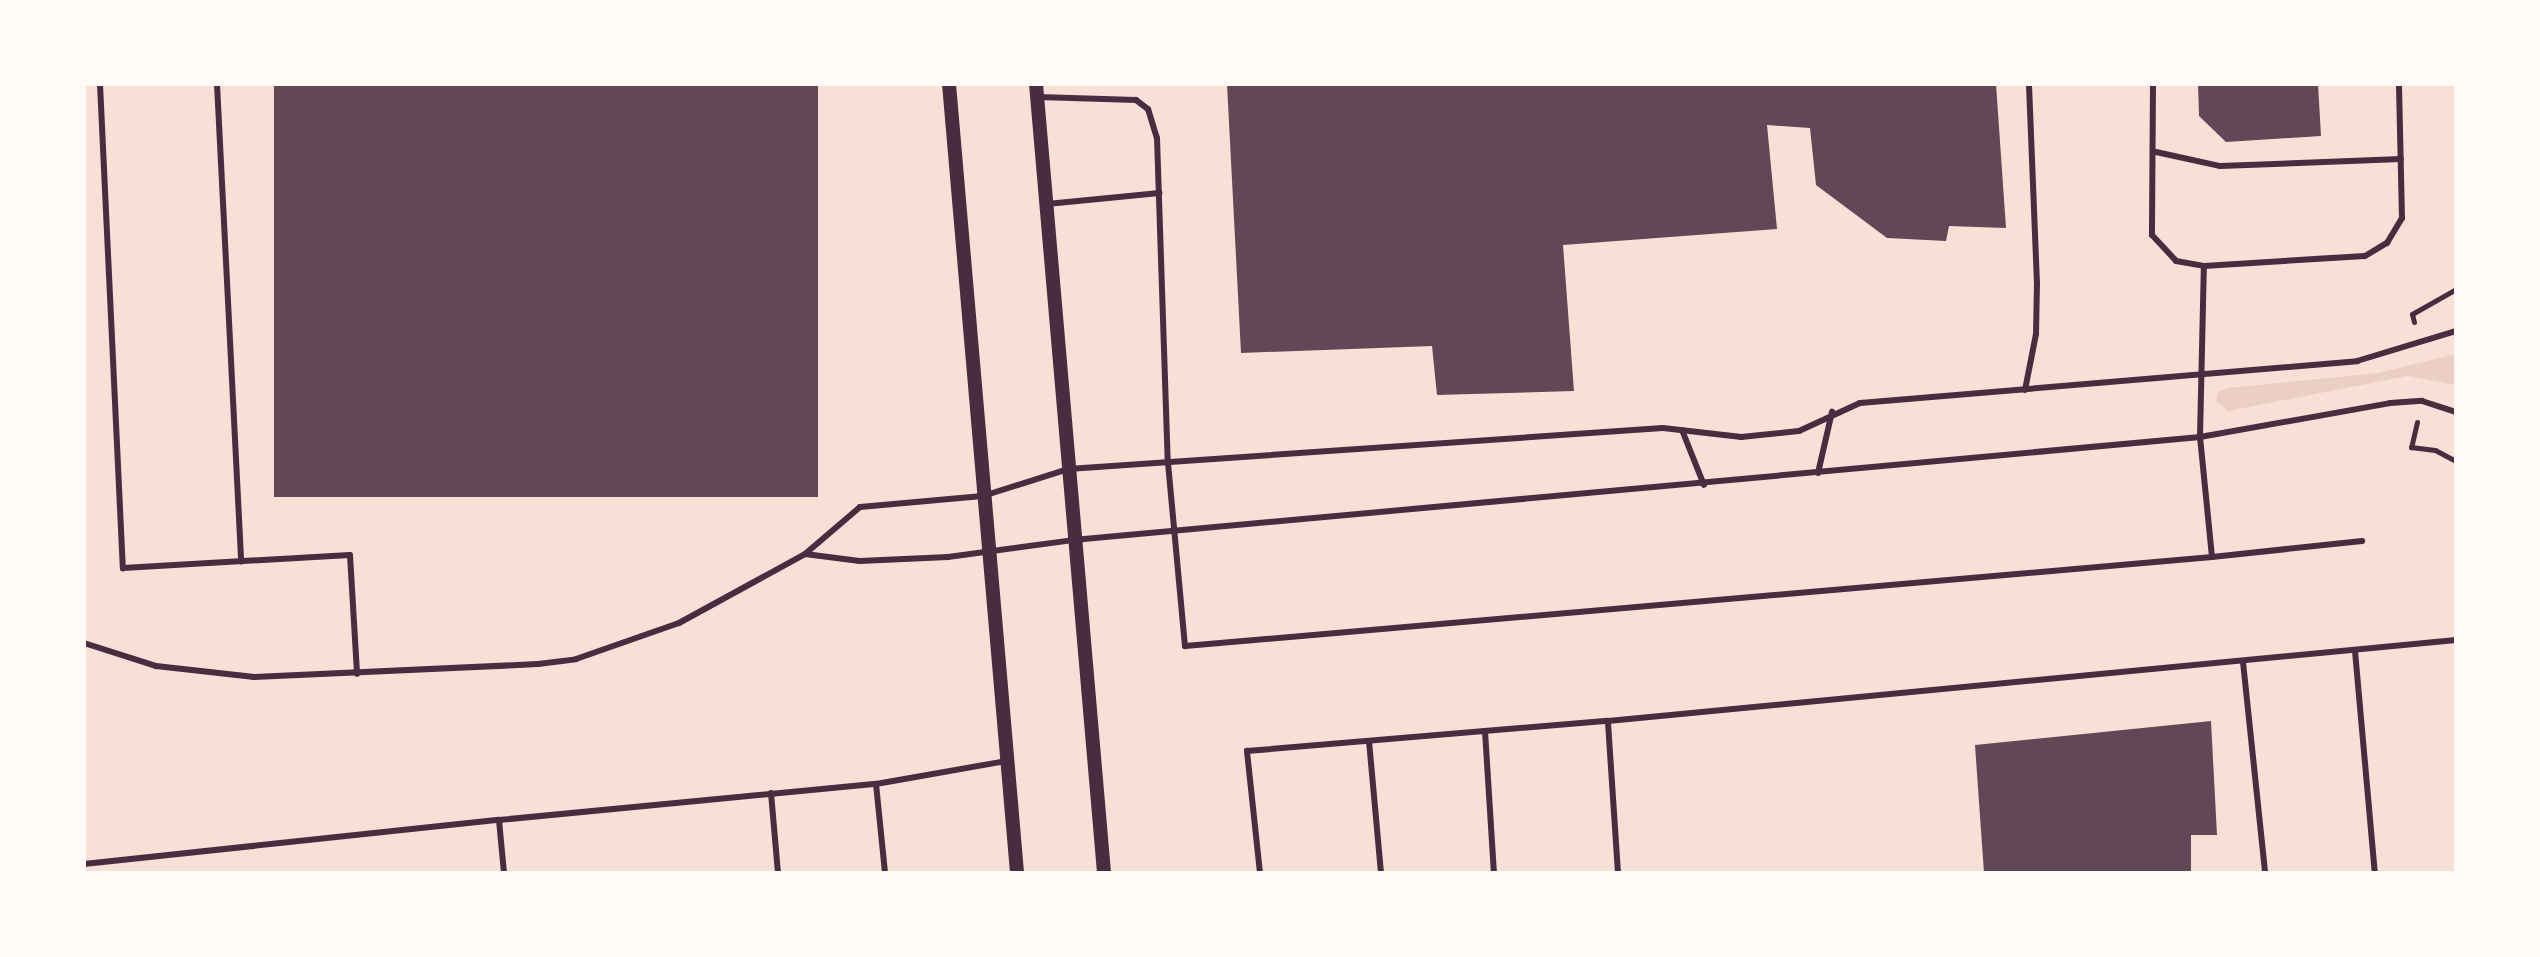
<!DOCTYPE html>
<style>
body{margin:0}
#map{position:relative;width:2540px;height:957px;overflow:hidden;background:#f7e1d7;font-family:Montserrat,sans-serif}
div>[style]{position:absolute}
.green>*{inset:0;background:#ebcfc5}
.building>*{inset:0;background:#644757;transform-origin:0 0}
.path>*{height:5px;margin:-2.5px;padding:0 2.5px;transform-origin:2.5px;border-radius:2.5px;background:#4a2c40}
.service>*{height:6px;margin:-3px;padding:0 3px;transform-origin:3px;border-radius:3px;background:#4a2c40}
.tertiary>*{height:14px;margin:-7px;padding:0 7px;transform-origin:7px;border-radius:7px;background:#4a2c40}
span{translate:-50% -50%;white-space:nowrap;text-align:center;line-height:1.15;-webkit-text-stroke:8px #fffaf5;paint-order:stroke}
.frame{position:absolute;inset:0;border:86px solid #fffaf5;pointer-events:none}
</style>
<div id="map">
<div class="green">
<i style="clip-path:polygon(2456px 354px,2456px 385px,2407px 376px,2228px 411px,2216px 401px,2218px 392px,2227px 388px,2378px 373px)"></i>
</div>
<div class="building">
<i style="left:274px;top:84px;width:544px;height:413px"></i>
<i style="clip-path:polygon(1227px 84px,1996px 84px,2006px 228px,1949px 226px,1946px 241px,1887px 238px,1816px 185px,1810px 128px,1767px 125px,1777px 229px,1563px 245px,1574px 391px,1437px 395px,1432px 346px,1241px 353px)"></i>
<i style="clip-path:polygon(2198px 84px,2318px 84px,2321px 136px,2226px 142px,2199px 116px)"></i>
<i style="clip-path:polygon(2211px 721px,2217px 835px,2191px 835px,2191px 871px,1984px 873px,1975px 745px)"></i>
</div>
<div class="path">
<i style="left:2414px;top:322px;width:8px;rotate:-104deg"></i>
<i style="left:2412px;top:314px;width:51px;rotate:-29.6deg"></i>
<i style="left:2417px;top:422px;width:26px;rotate:103deg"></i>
<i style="left:2411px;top:447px;width:24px;rotate:7deg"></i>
<i style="left:2435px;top:450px;width:24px;rotate:28deg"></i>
</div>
<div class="service">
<i style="left:100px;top:84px;width:485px;rotate:87.3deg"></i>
<i style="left:123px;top:568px;width:227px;rotate:-3.3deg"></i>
<i style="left:350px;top:555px;width:119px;rotate:86.6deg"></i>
<i style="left:217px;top:84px;width:478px;rotate:87.1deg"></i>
<i style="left:2153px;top:84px;width:151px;rotate:90.4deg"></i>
<i style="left:2152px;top:235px;width:35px;rotate:47deg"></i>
<i style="left:2176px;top:261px;width:28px;rotate:10deg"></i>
<i style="left:1038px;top:97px;width:98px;rotate:1.8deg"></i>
<i style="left:1136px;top:100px;width:15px;rotate:37deg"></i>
<i style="left:1148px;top:109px;width:30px;rotate:73deg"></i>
<i style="left:1157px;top:138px;width:325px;rotate:88.1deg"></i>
<i style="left:1168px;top:463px;width:184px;rotate:84.7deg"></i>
<i style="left:1185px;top:646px;width:1031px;rotate:-4.95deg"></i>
<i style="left:2212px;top:557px;width:121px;rotate:-95.7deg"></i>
<i style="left:2200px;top:437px;width:171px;rotate:-88.7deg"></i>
<i style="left:2204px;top:266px;width:161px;rotate:-3.6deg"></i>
<i style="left:2365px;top:256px;width:26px;rotate:-31deg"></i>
<i style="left:2387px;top:243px;width:29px;rotate:-59deg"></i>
<i style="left:2402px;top:218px;width:134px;rotate:-91.3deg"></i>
<i style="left:2156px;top:152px;width:66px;rotate:12.3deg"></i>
<i style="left:2220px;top:166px;width:181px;rotate:-2.2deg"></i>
<i style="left:1047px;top:204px;width:113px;rotate:-5.6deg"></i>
<i style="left:2025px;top:390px;width:57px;rotate:-78.9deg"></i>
<i style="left:2036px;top:334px;width:50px;rotate:-88.9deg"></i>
<i style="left:2037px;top:284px;width:200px;rotate:-92.3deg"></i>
<i style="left:1682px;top:430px;width:59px;rotate:68.2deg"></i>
<i style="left:1818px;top:473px;width:63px;rotate:-77.1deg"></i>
<i style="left:805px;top:554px;width:55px;rotate:7.3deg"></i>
<i style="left:860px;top:561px;width:88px;rotate:-2.6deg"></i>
<i style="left:948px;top:557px;width:126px;rotate:-7.7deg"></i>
<i style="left:1073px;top:540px;width:1132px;rotate:-5.22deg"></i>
<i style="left:2200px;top:437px;width:193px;rotate:-10.1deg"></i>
<i style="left:2390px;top:403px;width:32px;rotate:-4deg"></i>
<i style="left:2422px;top:401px;width:36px;rotate:18deg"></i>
<i style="left:2212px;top:557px;width:151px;rotate:-6.1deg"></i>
<i style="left:84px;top:643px;width:76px;rotate:17.7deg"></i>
<i style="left:156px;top:666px;width:99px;rotate:6.4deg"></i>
<i style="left:254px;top:677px;width:284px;rotate:-2.6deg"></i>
<i style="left:538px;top:664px;width:38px;rotate:-7deg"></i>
<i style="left:576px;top:659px;width:109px;rotate:-19.3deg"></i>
<i style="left:679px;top:623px;width:144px;rotate:-28.7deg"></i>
<i style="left:805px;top:554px;width:72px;rotate:-40.5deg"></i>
<i style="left:860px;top:507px;width:123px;rotate:-5.1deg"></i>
<i style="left:983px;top:496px;width:89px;rotate:-17.6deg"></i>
<i style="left:1068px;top:469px;width:596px;rotate:-3.94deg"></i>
<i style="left:1663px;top:428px;width:79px;rotate:6.6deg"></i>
<i style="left:1741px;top:437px;width:58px;rotate:-5.9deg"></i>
<i style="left:1799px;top:431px;width:67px;rotate:-24.7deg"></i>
<i style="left:1860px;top:403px;width:499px;rotate:-4.8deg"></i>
<i style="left:2357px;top:361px;width:103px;rotate:-16.9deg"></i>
<i style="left:2355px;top:651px;width:223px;rotate:84.9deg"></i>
<i style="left:2243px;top:662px;width:212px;rotate:84deg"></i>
<i style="left:1485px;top:731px;width:142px;rotate:86.4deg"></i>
<i style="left:1369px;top:741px;width:133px;rotate:84.8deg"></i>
<i style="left:876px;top:784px;width:89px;rotate:84.2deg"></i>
<i style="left:771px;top:793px;width:80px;rotate:85deg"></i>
<i style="left:84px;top:864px;width:417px;rotate:-6.1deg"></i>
<i style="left:504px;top:873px;width:53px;rotate:-95.4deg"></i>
<i style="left:499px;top:820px;width:379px;rotate:-5.5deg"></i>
<i style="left:876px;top:784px;width:133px;rotate:-10deg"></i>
<i style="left:1260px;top:873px;width:123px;rotate:-96.1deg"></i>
<i style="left:1247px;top:751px;width:362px;rotate:-4.8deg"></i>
<i style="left:1618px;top:873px;width:152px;rotate:-93.8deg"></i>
<i style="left:1608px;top:721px;width:852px;rotate:-5.46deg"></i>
</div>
<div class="tertiary">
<i style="left:949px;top:84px;width:792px;rotate:85.07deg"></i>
<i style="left:1036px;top:84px;width:792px;rotate:85.07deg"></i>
</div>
<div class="frame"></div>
</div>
